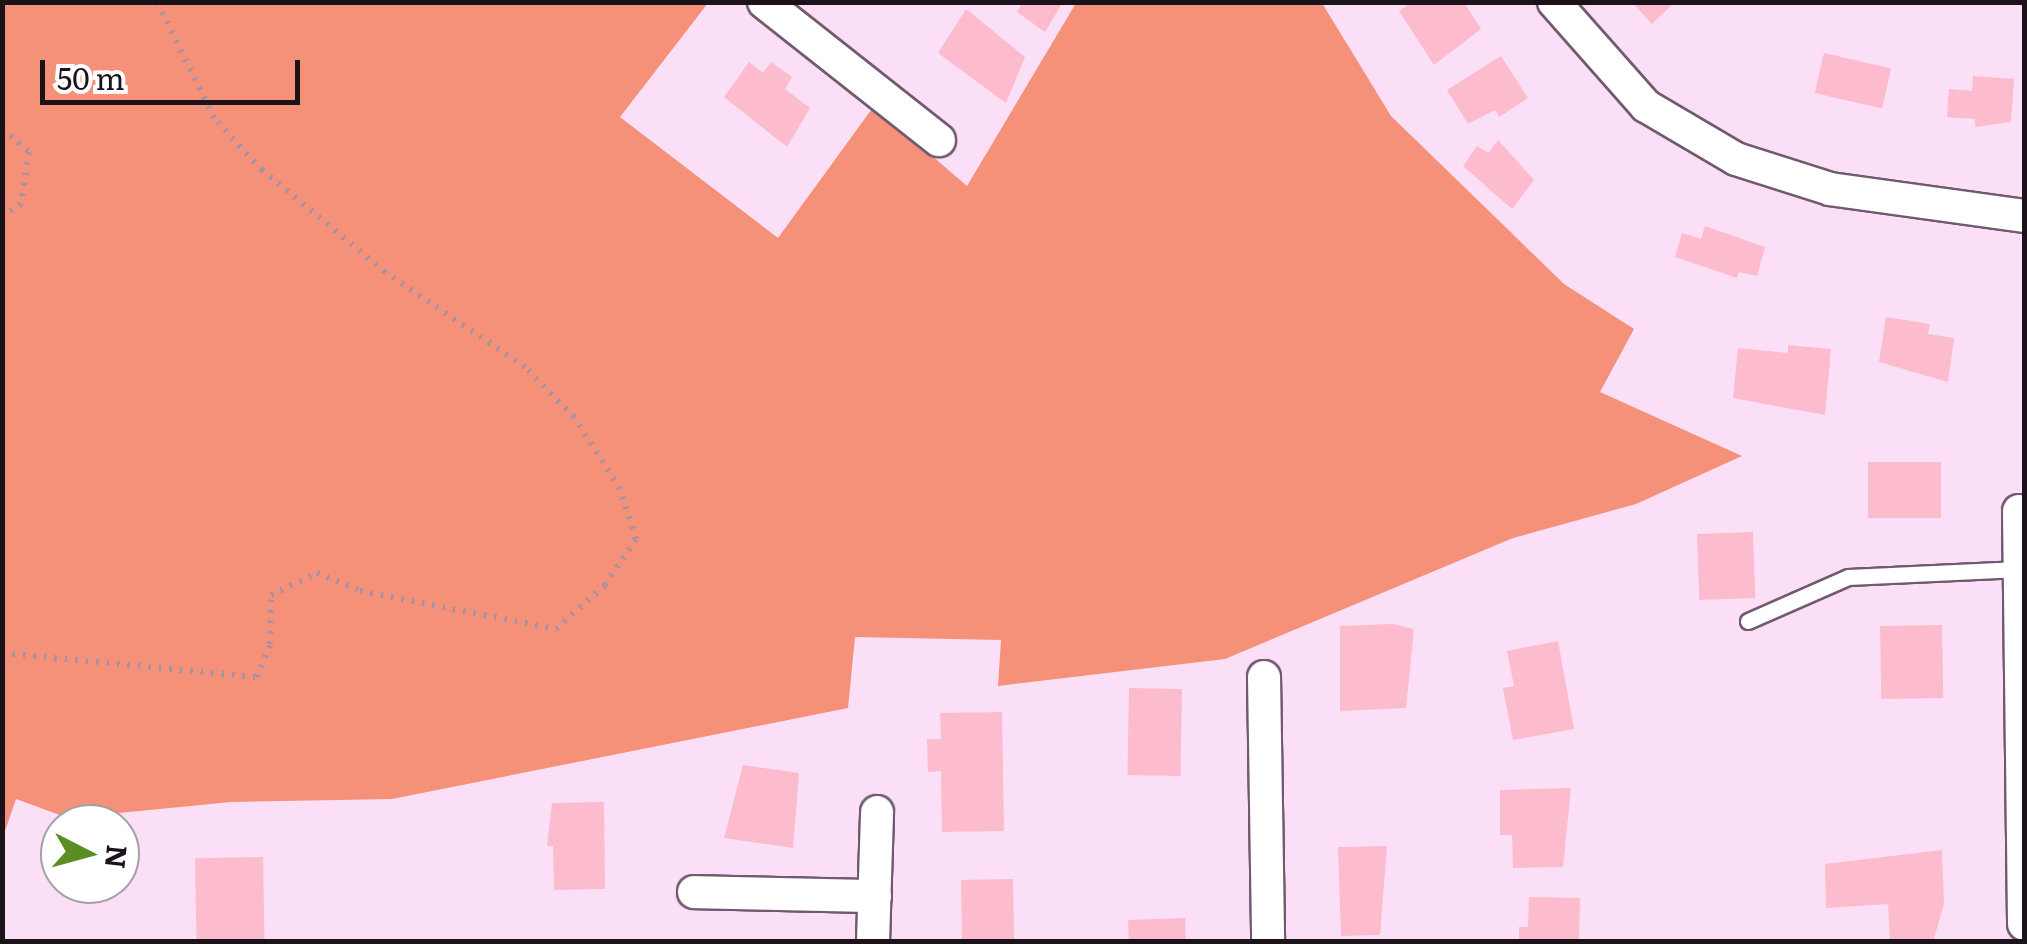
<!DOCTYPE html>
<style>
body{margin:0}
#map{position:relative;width:2027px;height:944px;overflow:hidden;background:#fadff7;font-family:Literata,serif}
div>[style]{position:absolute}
.forest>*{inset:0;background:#f59179}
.building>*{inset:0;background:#fcbccd;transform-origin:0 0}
.path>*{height:6px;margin-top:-3px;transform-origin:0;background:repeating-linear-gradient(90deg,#a692a3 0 2.5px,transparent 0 10.5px)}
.roads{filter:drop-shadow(2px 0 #715a6f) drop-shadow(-2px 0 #715a6f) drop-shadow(0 2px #715a6f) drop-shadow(0 -2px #715a6f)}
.service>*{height:15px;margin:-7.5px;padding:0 7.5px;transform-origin:7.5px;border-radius:7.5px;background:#fff}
.minor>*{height:32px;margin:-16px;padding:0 16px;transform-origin:16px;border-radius:16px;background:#fff}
span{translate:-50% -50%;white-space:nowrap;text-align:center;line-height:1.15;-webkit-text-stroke:9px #fff;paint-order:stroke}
.frame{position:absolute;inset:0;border:5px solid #1b121a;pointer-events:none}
.north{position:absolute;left:40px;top:804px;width:100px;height:100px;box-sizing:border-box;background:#fff;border:2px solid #a4a0a3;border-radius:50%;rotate:96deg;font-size:28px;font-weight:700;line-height:40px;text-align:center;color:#1b121a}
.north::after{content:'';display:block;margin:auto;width:35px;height:45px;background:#5a8d24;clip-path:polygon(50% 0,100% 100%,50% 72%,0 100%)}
.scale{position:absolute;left:40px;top:60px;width:260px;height:45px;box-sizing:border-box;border:5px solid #1b121a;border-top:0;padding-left:12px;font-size:30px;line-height:35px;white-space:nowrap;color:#1b121a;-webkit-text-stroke:8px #fff;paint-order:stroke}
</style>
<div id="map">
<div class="forest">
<i style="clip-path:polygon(3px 3px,708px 3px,620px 117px,778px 238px,874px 106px,967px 186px,1076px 3px,1322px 3px,1391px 116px,1564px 284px,1634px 329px,1600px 392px,1742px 456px,1636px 504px,1513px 538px,1225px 659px,998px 686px,1001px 640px,855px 637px,848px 708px,392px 799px,231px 802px,68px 818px,16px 799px,3px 837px)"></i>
</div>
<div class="building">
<i style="clip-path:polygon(1023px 2px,1063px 2px,1045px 32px,1017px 12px)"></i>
<i style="clip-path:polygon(1412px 2px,1464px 2px,1481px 29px,1434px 65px,1399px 11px)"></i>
<i style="clip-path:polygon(1632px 2px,1675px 2px,1652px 24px)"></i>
<i style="clip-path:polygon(966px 9px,1025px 57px,1006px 103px,938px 53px)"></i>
<i style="left:1824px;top:53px;width:69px;height:41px;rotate:13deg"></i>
<i style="clip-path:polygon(1501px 56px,1528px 98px,1499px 117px,1495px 110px,1468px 124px,1447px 90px)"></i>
<i style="clip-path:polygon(749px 62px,763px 73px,771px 62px,792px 77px,785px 89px,810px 108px,787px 147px,724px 97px)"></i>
<i style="clip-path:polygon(1973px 76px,2014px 79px,2011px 122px,1975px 127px,1975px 119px,1947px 117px,1949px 89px,1972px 91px)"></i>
<i style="clip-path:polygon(1498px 140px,1534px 180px,1512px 209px,1463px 166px,1477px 146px,1488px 153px)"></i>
<i style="clip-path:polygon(1705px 226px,1765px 247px,1757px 276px,1739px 272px,1737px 278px,1675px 257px,1682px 233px,1701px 239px)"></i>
<i style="clip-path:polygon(1886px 317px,1930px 324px,1928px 334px,1954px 338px,1948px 382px,1879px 362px)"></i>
<i style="clip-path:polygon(1788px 345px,1831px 349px,1825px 415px,1733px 398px,1738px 348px,1788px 353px)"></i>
<i style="left:1941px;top:462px;width:56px;height:73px;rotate:90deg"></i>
<i style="left:1753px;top:532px;width:66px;height:56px;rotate:88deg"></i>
<i style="clip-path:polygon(1393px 624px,1414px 629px,1406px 708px,1340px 711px,1340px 626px)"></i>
<i style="left:1942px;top:625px;width:73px;height:62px;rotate:89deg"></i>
<i style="clip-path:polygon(1558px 641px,1574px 729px,1513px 740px,1503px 688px,1514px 686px,1507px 651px)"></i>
<i style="left:1129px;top:688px;width:53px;height:87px;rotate:1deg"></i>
<i style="clip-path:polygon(1002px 712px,1004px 831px,942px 832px,941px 771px,928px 772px,927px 739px,941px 739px,940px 713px)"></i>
<i style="clip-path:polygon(743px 765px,799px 773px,793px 848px,724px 838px)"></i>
<i style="clip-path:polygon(1571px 788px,1563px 867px,1513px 868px,1512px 835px,1500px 835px,1500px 790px)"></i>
<i style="clip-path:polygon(604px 802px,605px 889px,554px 890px,553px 846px,547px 846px,552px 803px)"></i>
<i style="clip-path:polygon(1387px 846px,1380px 935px,1341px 936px,1338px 847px)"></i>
<i style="clip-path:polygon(1942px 850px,1944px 904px,1933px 942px,1890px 942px,1888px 904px,1826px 908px,1825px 864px)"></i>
<i style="left:263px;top:857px;width:85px;height:68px;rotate:89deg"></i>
<i style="left:1013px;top:879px;width:63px;height:52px;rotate:89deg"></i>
<i style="clip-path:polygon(1529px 897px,1580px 898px,1579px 942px,1519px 942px,1519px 927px,1528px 927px)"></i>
<i style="left:1185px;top:918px;width:24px;height:57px;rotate:88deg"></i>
</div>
<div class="path">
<i style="left:2px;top:129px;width:35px;rotate:40deg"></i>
<i style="left:29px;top:152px;width:53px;rotate:98.7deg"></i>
<i style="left:21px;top:204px;width:22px;rotate:148deg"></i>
<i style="left:2px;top:653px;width:256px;rotate:5.4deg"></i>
<i style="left:257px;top:677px;width:35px;rotate:-68deg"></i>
<i style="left:270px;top:644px;width:49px;rotate:-88.8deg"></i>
<i style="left:271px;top:595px;width:51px;rotate:-25.6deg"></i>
<i style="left:317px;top:573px;width:47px;rotate:22.7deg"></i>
<i style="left:360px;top:591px;width:200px;rotate:11deg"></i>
<i style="left:556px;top:629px;width:66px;rotate:-41.9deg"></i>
<i style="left:605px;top:585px;width:55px;rotate:-56deg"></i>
<i style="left:636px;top:539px;width:52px;rotate:-107.7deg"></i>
<i style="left:620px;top:489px;width:85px;rotate:-122.6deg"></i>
<i style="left:574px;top:417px;width:70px;rotate:-134.4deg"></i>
<i style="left:525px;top:367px;width:169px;rotate:-145.8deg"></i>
<i style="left:385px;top:272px;width:160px;rotate:-140.3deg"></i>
<i style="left:262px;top:170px;width:71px;rotate:-132.7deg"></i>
<i style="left:214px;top:118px;width:129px;rotate:-116.2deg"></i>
</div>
<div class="roads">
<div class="service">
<i style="left:1748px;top:621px;width:109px;rotate:-23.7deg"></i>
<i style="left:1848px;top:577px;width:172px;rotate:-2.7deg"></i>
</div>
<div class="minor">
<i style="left:764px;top:2px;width:223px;rotate:38.3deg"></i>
<i style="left:1554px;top:2px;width:139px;rotate:48.5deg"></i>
<i style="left:1646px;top:106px;width:104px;rotate:30.5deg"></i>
<i style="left:1736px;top:159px;width:99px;rotate:17.7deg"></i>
<i style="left:1830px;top:189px;width:196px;rotate:7.9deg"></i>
<i style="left:2019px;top:511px;width:413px;rotate:89.3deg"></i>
<i style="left:1264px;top:677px;width:265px;rotate:89.1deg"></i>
<i style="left:694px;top:892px;width:181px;rotate:1.3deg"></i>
<i style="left:873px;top:942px;width:130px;rotate:-88.2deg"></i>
</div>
</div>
<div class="frame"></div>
<div class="north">N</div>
<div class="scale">50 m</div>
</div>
